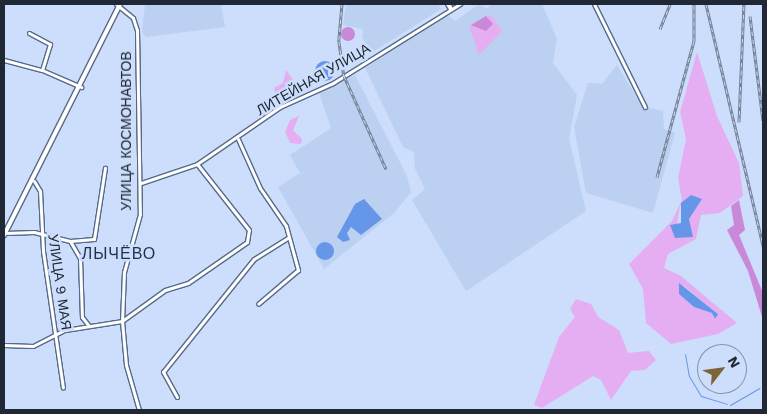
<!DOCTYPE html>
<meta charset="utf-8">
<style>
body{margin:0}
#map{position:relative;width:767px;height:414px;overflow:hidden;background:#ccdefb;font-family:"Work Sans",sans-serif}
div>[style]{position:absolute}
.built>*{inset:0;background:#bcd0f1}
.green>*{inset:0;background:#e6aef2}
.forest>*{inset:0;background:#ca88d8}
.round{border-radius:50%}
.water>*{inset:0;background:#6696e8}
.stream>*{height:1px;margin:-0.5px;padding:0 0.5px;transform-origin:0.5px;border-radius:0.5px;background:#6696e8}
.roads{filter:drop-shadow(1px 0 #576a8a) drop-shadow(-1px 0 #576a8a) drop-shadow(0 1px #576a8a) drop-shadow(0 -1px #576a8a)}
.minor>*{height:3px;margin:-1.5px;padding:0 1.5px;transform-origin:1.5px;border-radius:1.5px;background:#fff}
.tertiary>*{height:4px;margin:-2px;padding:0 2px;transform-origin:2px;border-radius:2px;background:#fff}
.secondary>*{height:4px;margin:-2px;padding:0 2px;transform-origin:2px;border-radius:2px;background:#fff}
.rail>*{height:3px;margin-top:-1.5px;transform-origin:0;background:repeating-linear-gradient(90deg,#ccdefb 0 4px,#738095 0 8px);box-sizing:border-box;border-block:1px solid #738095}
span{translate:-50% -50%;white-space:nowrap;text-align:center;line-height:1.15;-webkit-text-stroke:5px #ccdefb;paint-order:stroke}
.street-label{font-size:14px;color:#202835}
.quarter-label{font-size:16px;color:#1f304c;letter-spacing:1px}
.frame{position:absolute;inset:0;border:5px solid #202835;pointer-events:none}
.north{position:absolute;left:697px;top:344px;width:50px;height:50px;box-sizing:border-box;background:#ccdefb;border:1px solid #8795ac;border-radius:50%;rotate:60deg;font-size:14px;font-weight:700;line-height:20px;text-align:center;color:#202835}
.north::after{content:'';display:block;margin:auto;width:18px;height:22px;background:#7d6335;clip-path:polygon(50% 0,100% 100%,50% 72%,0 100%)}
</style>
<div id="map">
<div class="built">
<i style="clip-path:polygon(153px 4px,221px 4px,225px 27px,146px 37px,142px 32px,145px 5px)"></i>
<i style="clip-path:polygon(346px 4px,438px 4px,441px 9px,371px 53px,362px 37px,363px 29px,343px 25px)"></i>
<i style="clip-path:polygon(479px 4px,487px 9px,491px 4px,542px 4px,557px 39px,553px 63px,577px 95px,569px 139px,586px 211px,466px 291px,412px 200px,425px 189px,415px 169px,414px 152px,403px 147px,365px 68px,447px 15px,455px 21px)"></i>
<i style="clip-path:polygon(617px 65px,642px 106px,663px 111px,664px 129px,675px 133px,653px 213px,586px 193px,574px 127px,588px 83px,602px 84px)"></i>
<i style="clip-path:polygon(355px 75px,407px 176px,411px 192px,394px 213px,324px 269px,278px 187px,300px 173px,290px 155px,331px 128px,319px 93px)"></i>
</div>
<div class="green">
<i style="clip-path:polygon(491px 15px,502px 31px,479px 55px,469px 26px)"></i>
<i style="clip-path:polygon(evenodd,697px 52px,717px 116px,739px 163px,743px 196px,720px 213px,701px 215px,696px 239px,668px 254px,664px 268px,681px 276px,737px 323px,718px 334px,671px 344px,646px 323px,643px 289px,629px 264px,672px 221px,682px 200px,678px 178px,686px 139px,680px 112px,697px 52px,695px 198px,701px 199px,675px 237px,680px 206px,695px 198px,697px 52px,684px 286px,718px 314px,714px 319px,713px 313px,694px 307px,679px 294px,684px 286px)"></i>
<i style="clip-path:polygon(286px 70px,303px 93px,279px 105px,274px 88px,283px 83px)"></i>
<i style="clip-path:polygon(299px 116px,293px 130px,302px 139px,301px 144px,290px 143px,285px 132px,290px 120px)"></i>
<i style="clip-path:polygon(576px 299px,591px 304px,598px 317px,619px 330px,628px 353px,649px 351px,656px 360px,645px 370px,631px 371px,611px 400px,601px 380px,593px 376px,542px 408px,534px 405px,559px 337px,575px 317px,570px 309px)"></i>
</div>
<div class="forest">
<i style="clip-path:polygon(486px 16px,493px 24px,486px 31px,471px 25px)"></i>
<i class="round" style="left:341px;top:27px;width:14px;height:14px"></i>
<i style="clip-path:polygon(739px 200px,745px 230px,739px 235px,763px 293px,763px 320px,748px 271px,727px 230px,734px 225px,731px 206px)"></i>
</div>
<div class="water">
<i class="round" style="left:315px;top:61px;width:20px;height:20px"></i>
<i style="clip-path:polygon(691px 195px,702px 199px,689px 219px,693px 237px,675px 238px,670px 225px,681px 223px,681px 203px)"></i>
<i style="clip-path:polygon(364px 199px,382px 219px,361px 235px,351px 227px,347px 233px,350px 240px,343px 242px,337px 237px,355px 204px)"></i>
<i class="round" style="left:316px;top:242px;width:18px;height:18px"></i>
<i class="round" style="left:132px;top:246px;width:14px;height:14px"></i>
<i style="clip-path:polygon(679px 283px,718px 314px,715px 319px,712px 313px,694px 307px,679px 294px)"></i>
</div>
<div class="stream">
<i style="left:685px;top:354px;width:22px;rotate:80deg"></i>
<i style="left:689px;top:376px;width:23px;rotate:59deg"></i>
<i style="left:701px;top:396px;width:27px;rotate:17deg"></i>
<i style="left:730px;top:405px;width:34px;rotate:-30deg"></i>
</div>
<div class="roads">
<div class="minor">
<i style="left:116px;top:4px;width:22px;rotate:39deg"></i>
<i style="left:133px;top:18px;width:13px;rotate:72deg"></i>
<i style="left:137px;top:30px;width:184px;rotate:89.1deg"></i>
<i style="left:140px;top:214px;width:60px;rotate:105.4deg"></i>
<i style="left:124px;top:272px;width:49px;rotate:92.3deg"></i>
<i style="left:122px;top:321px;width:44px;rotate:84.8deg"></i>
<i style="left:126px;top:365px;width:47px;rotate:73.9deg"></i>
<i style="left:594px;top:4px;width:115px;rotate:63.7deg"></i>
<i style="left:29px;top:33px;width:24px;rotate:28deg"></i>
<i style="left:50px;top:44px;width:27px;rotate:107deg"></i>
<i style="left:4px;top:60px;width:39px;rotate:15deg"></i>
<i style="left:42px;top:70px;width:43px;rotate:23.6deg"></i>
<i style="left:238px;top:139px;width:54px;rotate:65.8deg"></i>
<i style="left:260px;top:188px;width:46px;rotate:55.6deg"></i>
<i style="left:286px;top:226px;width:46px;rotate:74.7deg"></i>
<i style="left:298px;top:270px;width:52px;rotate:139.6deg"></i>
<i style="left:34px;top:181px;width:12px;rotate:59deg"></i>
<i style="left:40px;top:191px;width:60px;rotate:87.1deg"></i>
<i style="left:43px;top:251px;width:138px;rotate:81.7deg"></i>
<i style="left:141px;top:183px;width:59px;rotate:-18.7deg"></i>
<i style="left:197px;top:164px;width:101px;rotate:-34.5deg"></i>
<i style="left:280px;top:107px;width:58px;rotate:-24.4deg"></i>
<i style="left:333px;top:83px;width:150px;rotate:-31.9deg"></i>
<i style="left:5px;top:233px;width:29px;rotate:-2deg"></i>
<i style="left:34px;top:232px;width:37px;rotate:14deg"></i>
<i style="left:70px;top:241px;width:20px;rotate:60deg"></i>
<i style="left:80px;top:258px;width:59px;rotate:88.1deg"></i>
<i style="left:82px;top:317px;width:11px;rotate:52deg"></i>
<i style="left:70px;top:241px;width:24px;rotate:-5deg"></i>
<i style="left:94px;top:239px;width:72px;rotate:-81.2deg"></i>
<i style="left:4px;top:345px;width:29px;rotate:2deg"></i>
<i style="left:33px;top:346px;width:36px;rotate:-27deg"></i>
<i style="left:65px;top:330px;width:58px;rotate:-9deg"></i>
<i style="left:122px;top:321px;width:53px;rotate:-35.8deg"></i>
<i style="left:165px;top:290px;width:24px;rotate:-17deg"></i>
<i style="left:188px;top:283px;width:72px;rotate:-34.8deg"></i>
<i style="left:247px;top:242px;width:12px;rotate:-81deg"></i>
<i style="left:249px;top:230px;width:84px;rotate:-128.2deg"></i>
<i style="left:177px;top:397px;width:29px;rotate:-119deg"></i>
<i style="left:163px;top:372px;width:145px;rotate:-51.2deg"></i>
<i style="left:254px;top:259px;width:40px;rotate:-32deg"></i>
</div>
<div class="tertiary">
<i style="left:448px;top:4px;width:6px;rotate:59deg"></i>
</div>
<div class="secondary">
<i style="left:4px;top:235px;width:258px;rotate:-63.3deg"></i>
</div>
</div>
<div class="rail">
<i style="left:342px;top:4px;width:38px;rotate:95deg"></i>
<i style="left:339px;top:42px;width:34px;rotate:82deg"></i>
<i style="left:344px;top:76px;width:102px;rotate:65.7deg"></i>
<i style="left:706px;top:4px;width:249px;rotate:76.7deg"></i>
<i style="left:750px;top:16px;width:105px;rotate:82.9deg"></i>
<i style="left:660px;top:29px;width:27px;rotate:-68deg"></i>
<i style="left:739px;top:122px;width:118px;rotate:-87.6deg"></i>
<i style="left:657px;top:177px;width:141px;rotate:-74.8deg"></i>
<i style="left:694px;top:41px;width:37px;rotate:-90deg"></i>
</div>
<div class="street-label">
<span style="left:313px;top:79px;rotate:-30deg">ЛИТЕЙНАЯ УЛИЦА</span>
<span style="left:126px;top:131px;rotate:-90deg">УЛИЦА КОСМОНАВТОВ</span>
<span style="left:60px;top:282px;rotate:82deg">УЛИЦА 9 МАЯ</span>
</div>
<div class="quarter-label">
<span style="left:119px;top:254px">ЛЫЧЁВО</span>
</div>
<div class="frame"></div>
<div class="north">N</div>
</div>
